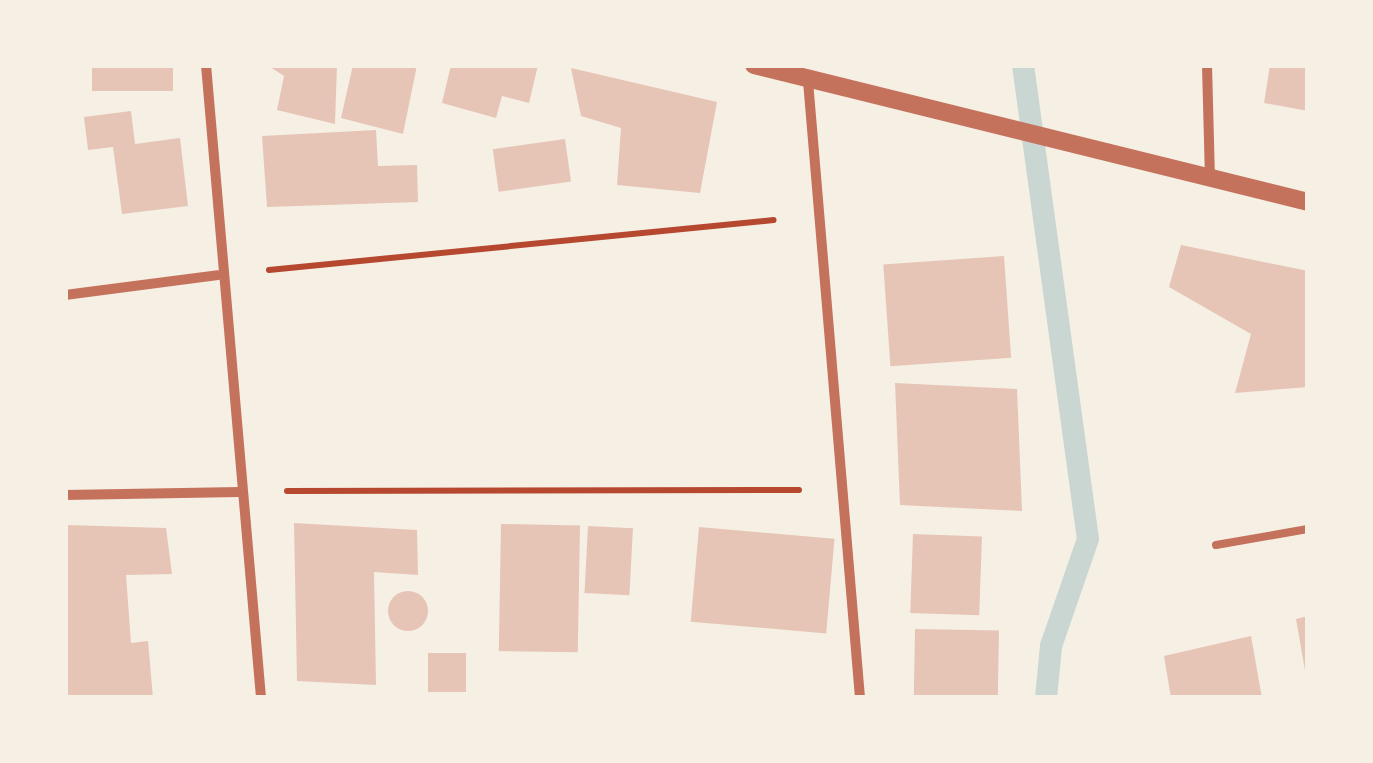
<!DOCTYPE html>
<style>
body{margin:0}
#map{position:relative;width:1373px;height:763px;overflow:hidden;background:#f6efe4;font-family:"PT Sans",sans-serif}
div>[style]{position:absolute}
.stream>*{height:22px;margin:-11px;padding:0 11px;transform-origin:11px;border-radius:11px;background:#c9d6d2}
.building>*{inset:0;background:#e6c5b7;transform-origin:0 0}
.round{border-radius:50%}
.path>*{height:6px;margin:-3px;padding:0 3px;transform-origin:3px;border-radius:3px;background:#b5482f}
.service>*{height:8px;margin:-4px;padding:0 4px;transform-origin:4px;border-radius:4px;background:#c5725c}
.minor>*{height:10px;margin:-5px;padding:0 5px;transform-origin:5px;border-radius:5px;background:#c5725c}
.tertiary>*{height:18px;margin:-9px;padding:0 9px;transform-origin:9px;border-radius:9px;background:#c5725c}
span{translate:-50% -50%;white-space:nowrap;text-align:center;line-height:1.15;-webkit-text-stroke:10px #f6efe4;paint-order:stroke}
.frame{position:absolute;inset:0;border:68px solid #f6efe4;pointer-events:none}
</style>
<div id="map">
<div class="stream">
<i style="left:1023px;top:65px;width:478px;rotate:82.2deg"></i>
<i style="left:1088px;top:539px;width:113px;rotate:109.1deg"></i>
<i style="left:1051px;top:646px;width:52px;rotate:95.5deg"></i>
</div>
<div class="building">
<i style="left:92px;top:65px;width:81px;height:26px"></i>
<i style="clip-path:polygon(267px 65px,337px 65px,335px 124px,277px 110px,284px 76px)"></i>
<i style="clip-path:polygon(353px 65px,417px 65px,403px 134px,341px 118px)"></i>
<i style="clip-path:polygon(451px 65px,538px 65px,529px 103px,502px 96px,496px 118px,442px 103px)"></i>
<i style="clip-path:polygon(1270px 65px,1308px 65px,1308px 111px,1264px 103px)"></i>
<i style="clip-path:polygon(571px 68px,717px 102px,700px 193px,617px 185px,621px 128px,581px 116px)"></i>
<i style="clip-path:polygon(131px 111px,135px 144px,180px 138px,188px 206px,122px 214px,113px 147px,88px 150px,84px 117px)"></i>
<i style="clip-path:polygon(376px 130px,378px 166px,417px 165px,418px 202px,267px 207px,262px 136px)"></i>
<i style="left:565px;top:139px;width:43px;height:73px;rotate:82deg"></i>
<i style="clip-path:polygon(1181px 245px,1308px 271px,1308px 387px,1235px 393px,1251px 334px,1169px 287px)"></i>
<i style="left:1004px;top:256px;width:102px;height:121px;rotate:86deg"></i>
<i style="clip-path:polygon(895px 383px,1017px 389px,1022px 511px,900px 505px)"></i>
<i style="clip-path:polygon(294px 523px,417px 530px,418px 575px,374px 572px,376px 685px,297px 681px)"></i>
<i style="left:501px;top:524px;width:79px;height:127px;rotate:1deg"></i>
<i style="clip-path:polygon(65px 525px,166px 528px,172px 574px,126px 575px,131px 643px,148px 641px,153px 698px,65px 698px)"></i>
<i style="left:588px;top:526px;width:45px;height:67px;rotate:3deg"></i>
<i style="left:699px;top:527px;width:136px;height:95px;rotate:5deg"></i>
<i style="left:913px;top:534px;width:69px;height:79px;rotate:2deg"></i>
<i class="round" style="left:388px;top:591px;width:40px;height:40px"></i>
<i style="clip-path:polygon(1308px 616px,1308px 676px,1306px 676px,1296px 619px)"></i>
<i style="left:915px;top:629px;width:84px;height:69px;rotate:1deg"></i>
<i style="clip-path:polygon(1251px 636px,1262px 698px,1171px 698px,1164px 656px)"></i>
<i style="left:428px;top:653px;width:38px;height:39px"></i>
</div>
<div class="path">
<i style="left:269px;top:270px;width:507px;rotate:-5.65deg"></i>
<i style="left:287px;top:491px;width:512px;rotate:-0.11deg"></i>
</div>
<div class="service">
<i style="left:1216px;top:545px;width:93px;rotate:-9.9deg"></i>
</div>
<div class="minor">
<i style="left:206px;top:65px;width:635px;rotate:85.03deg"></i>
<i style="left:1207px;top:65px;width:114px;rotate:88.5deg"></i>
<i style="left:808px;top:81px;width:619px;rotate:85.18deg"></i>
<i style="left:65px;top:295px;width:154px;rotate:-7.4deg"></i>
<i style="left:65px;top:495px;width:175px;rotate:-1deg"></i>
</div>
<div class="tertiary">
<i style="left:754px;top:65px;width:571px;rotate:13.89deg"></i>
</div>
<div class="frame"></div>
</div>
